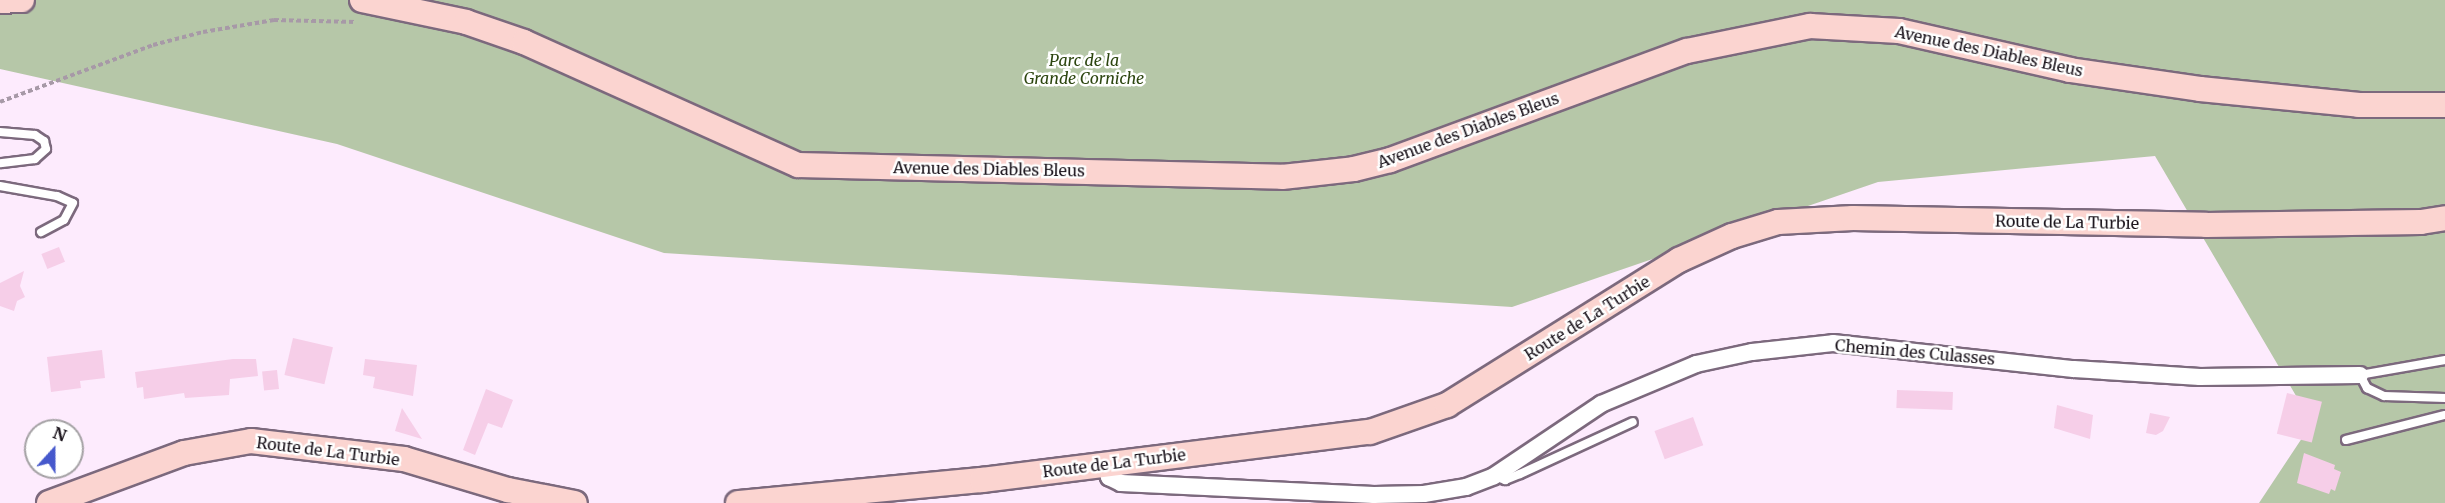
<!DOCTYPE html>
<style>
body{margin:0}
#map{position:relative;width:2445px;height:503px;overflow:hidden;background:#fdebfd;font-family:Merriweather,serif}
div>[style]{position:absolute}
.green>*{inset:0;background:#b6c7a8}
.building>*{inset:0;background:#f6cee8;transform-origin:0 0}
.path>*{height:4px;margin-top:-2px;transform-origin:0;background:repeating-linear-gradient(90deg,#a799a7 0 4.5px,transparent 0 7.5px)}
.roads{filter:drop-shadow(2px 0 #7c697d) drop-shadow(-2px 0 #7c697d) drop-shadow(0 2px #7c697d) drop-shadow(0 -2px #7c697d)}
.lane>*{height:8px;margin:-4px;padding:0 4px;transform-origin:4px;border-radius:4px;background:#fff}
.street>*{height:16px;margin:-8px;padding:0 8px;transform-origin:8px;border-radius:8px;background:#fff}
.secondary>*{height:24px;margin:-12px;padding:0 12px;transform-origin:12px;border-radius:12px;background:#fbd4d0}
span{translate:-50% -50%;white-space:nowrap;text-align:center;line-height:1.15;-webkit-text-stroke:5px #fff;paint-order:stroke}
.street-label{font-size:16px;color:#1b141c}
.park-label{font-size:16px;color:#2c450f;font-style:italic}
.north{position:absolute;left:24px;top:419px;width:60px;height:60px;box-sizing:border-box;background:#fff;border:2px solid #a4a1a4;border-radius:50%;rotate:21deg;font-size:16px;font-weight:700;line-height:24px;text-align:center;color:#1b141c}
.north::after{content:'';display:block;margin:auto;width:21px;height:27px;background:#4658cc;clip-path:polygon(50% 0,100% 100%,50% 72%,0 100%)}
</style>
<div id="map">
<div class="green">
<i style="clip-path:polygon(0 0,2445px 0,2445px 503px,2259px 503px,2312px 423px,2155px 156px,1878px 182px,1512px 307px,664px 253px,337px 144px,0 69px)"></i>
</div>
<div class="building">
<i style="left:59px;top:247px;width:16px;height:19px;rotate:68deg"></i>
<i style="clip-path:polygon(24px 271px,20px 286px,25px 297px,17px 301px,14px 311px,0 306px,0 283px)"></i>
<i style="left:293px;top:338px;width:41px;height:38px;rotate:13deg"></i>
<i style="clip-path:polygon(102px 350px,105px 378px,80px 381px,81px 388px,51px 392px,47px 357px)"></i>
<i style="clip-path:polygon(233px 359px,256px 359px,258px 376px,230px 379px,229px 395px,185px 398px,184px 393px,144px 399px,143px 387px,137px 388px,135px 372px)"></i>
<i style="clip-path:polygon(365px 359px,417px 365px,413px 396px,373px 388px,375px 377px,363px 375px)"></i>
<i style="left:277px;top:370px;width:19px;height:15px;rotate:84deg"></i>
<i style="clip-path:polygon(486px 389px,513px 400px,502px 428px,488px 423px,475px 455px,463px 450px)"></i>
<i style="left:1897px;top:390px;width:56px;height:18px;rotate:2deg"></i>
<i style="left:2287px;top:393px;width:36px;height:42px;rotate:14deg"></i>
<i style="clip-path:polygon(2057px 405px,2093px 415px,2090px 439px,2054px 428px)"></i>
<i style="clip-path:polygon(402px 408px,422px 439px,395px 431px)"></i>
<i style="clip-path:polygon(2150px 413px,2170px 417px,2163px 431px,2156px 435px,2146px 433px)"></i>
<i style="left:1693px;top:417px;width:30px;height:41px;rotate:70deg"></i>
<i style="clip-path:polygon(2304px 453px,2335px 465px,2334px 469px,2341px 472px,2335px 491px,2331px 489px,2329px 494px,2297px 483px)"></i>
</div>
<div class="path">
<i style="left:0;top:102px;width:163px;rotate:-20.4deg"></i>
<i style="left:153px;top:45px;width:52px;rotate:-14.6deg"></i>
<i style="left:203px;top:32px;width:72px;rotate:-9.6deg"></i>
<i style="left:274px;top:20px;width:82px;rotate:1.4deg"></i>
</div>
<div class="roads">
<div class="lane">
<i style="left:0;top:132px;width:35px;rotate:5deg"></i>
<i style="left:35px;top:135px;width:11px;rotate:34deg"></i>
<i style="left:44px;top:141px;width:8px;rotate:76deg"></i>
<i style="left:46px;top:149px;width:15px;rotate:138deg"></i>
<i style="left:35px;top:159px;width:35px;rotate:173deg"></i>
<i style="left:0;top:186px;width:58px;rotate:10deg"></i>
<i style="left:57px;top:196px;width:17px;rotate:24deg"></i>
<i style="left:73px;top:203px;width:19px;rotate:118deg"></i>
<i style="left:64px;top:220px;width:26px;rotate:152deg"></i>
<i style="left:2445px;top:360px;width:86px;rotate:170deg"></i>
<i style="left:2360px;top:375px;width:15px;rotate:62deg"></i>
<i style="left:2367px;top:388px;width:19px;rotate:25deg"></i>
<i style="left:2384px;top:396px;width:61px;rotate:1.9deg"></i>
<i style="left:2346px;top:440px;width:102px;rotate:-14.2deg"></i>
<i style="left:1494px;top:476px;width:12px;rotate:20deg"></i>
<i style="left:1505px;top:480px;width:16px;rotate:-22deg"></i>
<i style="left:1520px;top:474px;width:124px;rotate:-24.7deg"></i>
</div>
<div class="street">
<i style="left:1105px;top:464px;width:14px;rotate:73deg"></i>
<i style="left:1109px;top:477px;width:13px;rotate:27deg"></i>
<i style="left:1121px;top:483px;width:253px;rotate:2.7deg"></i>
<i style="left:1374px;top:495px;width:50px;rotate:-1.1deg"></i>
<i style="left:1424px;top:494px;width:43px;rotate:-9.5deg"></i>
<i style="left:1466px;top:487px;width:30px;rotate:-21deg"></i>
<i style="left:1494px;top:476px;width:129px;rotate:-33.9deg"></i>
<i style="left:1601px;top:404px;width:103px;rotate:-22.8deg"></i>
<i style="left:1696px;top:364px;width:57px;rotate:-12.1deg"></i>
<i style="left:1752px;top:352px;width:81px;rotate:-6.3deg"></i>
<i style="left:1833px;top:343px;width:242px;rotate:6.2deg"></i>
<i style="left:2074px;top:369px;width:126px;rotate:3.6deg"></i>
<i style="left:2200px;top:377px;width:160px;rotate:-0.7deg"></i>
</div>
<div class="secondary">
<i style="left:362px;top:0;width:106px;rotate:11.9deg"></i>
<i style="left:466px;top:22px;width:61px;rotate:19deg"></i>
<i style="left:524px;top:42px;width:300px;rotate:24.2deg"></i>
<i style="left:798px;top:165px;width:484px;rotate:1.4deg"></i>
<i style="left:1282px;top:177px;width:72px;rotate:-6.3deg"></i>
<i style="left:1354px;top:169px;width:37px;rotate:-14deg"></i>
<i style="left:1390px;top:160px;width:316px;rotate:-20.2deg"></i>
<i style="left:1687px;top:51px;width:126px;rotate:-11.5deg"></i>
<i style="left:1810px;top:26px;width:89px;rotate:3.2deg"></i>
<i style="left:1899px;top:31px;width:175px;rotate:12.8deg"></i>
<i style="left:2070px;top:70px;width:131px;rotate:8.3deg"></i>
<i style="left:2200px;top:89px;width:160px;rotate:5.7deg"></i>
<i style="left:2359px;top:105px;width:86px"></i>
<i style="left:0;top:1px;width:22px;rotate:-3deg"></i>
<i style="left:49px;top:503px;width:144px;rotate:-20.3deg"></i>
<i style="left:184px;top:453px;width:68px;rotate:-10.2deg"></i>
<i style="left:251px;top:441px;width:154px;rotate:6.7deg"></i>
<i style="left:404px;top:459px;width:109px;rotate:16.6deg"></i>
<i style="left:508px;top:490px;width:68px;rotate:11deg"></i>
<i style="left:738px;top:503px;width:245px;rotate:-5.4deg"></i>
<i style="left:982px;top:480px;width:391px;rotate:-7.1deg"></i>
<i style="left:1370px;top:432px;width:82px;rotate:-19.3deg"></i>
<i style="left:1447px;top:405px;width:274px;rotate:-32deg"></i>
<i style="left:1679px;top:260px;width:58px;rotate:-24.4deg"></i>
<i style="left:1732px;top:236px;width:48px;rotate:-16.9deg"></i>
<i style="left:1778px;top:222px;width:75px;rotate:-3.1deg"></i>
<i style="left:1853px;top:218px;width:353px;rotate:1.1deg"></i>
<i style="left:2206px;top:225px;width:215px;rotate:-0.8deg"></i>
<i style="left:2421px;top:222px;width:24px;rotate:-9deg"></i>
</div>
</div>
<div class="street-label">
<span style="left:1989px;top:51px;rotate:12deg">Avenue des Diables Bleus</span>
<span style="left:1468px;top:130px;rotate:-20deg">Avenue des Diables Bleus</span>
<span style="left:989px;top:169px;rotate:1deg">Avenue des Diables Bleus</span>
<span style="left:2067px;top:222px;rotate:1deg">Route de La Turbie</span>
<span style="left:1587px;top:318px;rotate:-32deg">Route de La Turbie</span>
<span style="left:1915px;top:352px;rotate:5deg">Chemin des Culasses</span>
<span style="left:328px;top:451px;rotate:7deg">Route de La Turbie</span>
<span style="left:1114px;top:463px;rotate:-7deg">Route de La Turbie</span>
</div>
<div class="park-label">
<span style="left:1084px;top:69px">Parc de la<br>Grande Corniche</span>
</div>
<div class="north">N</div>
</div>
